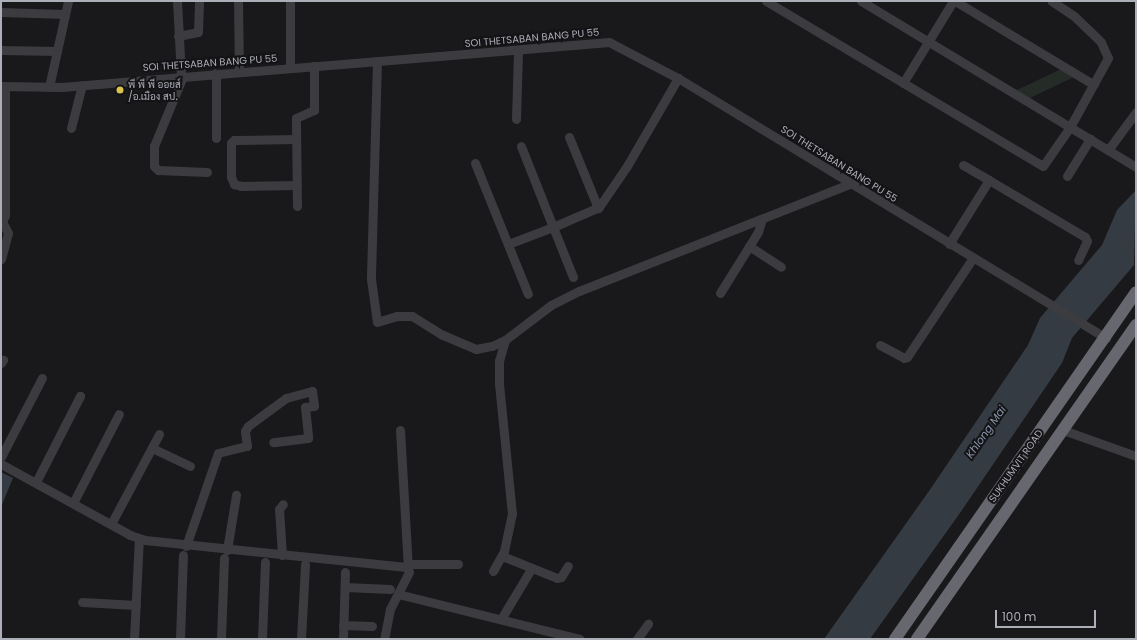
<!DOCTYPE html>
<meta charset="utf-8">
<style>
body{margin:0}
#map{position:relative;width:1137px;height:640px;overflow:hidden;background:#19181a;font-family:Poppins,Sarabun,sans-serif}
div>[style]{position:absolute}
.green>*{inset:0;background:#252b27}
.water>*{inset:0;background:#353b43}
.minor>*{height:9px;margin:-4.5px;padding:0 4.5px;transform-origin:4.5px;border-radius:4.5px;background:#3c3c40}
.highway>*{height:12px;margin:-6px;padding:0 6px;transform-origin:6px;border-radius:6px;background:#66676f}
.dots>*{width:11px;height:11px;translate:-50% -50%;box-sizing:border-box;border:2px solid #141315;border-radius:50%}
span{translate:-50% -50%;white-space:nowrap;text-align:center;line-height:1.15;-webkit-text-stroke:4px #141315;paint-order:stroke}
.street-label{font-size:10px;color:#acaeb8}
.poi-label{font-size:10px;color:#acaeb8}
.left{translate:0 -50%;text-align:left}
.water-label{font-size:11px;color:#8896ae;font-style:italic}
.frame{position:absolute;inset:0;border:2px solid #acaeb8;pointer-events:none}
.scale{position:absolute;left:995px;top:610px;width:101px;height:18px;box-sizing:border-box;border:2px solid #acaeb8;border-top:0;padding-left:5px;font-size:12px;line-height:14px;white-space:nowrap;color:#acaeb8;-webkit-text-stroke:3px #141315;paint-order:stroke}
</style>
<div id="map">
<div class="green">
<i style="clip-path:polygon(1063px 68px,1076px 76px,1026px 100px,1013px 92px)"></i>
</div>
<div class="water">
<i style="clip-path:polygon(1136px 190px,1134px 265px,1072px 338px,1062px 363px,960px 513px,870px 639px,824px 639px,929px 491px,1028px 345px,1040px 318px,1102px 245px,1117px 210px)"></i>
<i style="clip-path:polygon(1px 472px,13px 478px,1px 507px)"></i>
</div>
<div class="minor">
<i style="left:177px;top:1px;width:75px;rotate:86.9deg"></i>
<i style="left:238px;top:1px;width:71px;rotate:89.2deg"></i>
<i style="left:766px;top:1px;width:322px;rotate:30.8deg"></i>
<i style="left:1043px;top:166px;width:47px;rotate:-55.3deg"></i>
<i style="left:1070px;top:127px;width:79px;rotate:-61.2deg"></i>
<i style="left:1108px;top:58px;width:17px;rotate:-114deg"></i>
<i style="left:1101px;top:42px;width:37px;rotate:-136deg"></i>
<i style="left:1074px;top:16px;width:27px;rotate:-146deg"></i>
<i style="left:861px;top:1px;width:321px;rotate:31.1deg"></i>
<i style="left:955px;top:1px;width:162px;rotate:31.1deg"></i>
<i style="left:1px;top:12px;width:64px;rotate:1.8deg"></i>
<i style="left:178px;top:36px;width:20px;rotate:-11deg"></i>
<i style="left:198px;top:32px;width:31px;rotate:-88deg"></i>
<i style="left:1px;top:50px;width:56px;rotate:1deg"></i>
<i style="left:377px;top:61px;width:218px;rotate:91.6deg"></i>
<i style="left:371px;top:279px;width:43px;rotate:82.1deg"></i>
<i style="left:377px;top:322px;width:21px;rotate:-17deg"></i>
<i style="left:397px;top:316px;width:15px"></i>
<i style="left:412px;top:316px;width:36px;rotate:32deg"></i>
<i style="left:443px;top:335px;width:36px;rotate:23deg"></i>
<i style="left:476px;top:349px;width:16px;rotate:-11deg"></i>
<i style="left:492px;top:346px;width:14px;rotate:-25deg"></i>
<i style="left:505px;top:340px;width:58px;rotate:-37.3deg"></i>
<i style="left:551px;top:305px;width:31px;rotate:-27deg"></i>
<i style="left:579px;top:291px;width:290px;rotate:-21.6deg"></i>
<i style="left:290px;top:68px;width:67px;rotate:-90deg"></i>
<i style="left:216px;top:73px;width:65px;rotate:90deg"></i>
<i style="left:183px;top:76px;width:76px;rotate:112.5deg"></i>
<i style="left:154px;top:146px;width:20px;rotate:90deg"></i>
<i style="left:154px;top:166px;width:6px;rotate:45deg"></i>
<i style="left:158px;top:170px;width:49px;rotate:2.3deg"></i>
<i style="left:903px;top:83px;width:96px;rotate:-58.6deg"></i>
<i style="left:1px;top:86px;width:61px;rotate:0.9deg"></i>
<i style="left:62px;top:87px;width:549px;rotate:-4.7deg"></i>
<i style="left:609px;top:42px;width:78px;rotate:27.6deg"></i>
<i style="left:678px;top:78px;width:501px;rotate:31.28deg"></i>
<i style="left:49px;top:87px;width:88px;rotate:-77.5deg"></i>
<i style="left:516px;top:119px;width:69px;rotate:-88.3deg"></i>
<i style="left:71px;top:128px;width:44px;rotate:-75.7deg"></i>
<i style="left:569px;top:137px;width:77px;rotate:67.8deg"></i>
<i style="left:296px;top:139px;width:62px;rotate:179.1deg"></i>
<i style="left:234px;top:140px;width:4px;rotate:135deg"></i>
<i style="left:231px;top:143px;width:34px;rotate:90deg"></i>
<i style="left:231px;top:177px;width:8px;rotate:67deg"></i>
<i style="left:234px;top:184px;width:7px;rotate:16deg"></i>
<i style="left:241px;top:186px;width:56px;rotate:-1deg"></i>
<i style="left:1108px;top:150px;width:47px;rotate:-53.6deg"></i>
<i style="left:475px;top:163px;width:141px;rotate:68deg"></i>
<i style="left:1067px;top:176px;width:44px;rotate:-58.1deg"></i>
<i style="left:989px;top:180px;width:112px;rotate:30.7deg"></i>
<i style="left:1085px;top:237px;width:4px;rotate:63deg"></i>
<i style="left:1087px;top:241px;width:21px;rotate:115deg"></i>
<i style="left:297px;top:206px;width:88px;rotate:-90.7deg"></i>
<i style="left:296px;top:118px;width:20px;rotate:-24deg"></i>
<i style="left:314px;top:110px;width:44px;rotate:-90deg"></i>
<i style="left:1px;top:225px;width:11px;rotate:-68deg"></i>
<i style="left:5px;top:215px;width:128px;rotate:-90deg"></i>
<i style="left:508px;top:244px;width:48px;rotate:-20.7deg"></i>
<i style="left:553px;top:227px;width:87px;rotate:-111.6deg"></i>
<i style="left:949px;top:244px;width:75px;rotate:-58deg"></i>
<i style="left:989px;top:180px;width:30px;rotate:-150deg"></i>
<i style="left:749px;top:246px;width:38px;rotate:33deg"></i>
<i style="left:1px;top:259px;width:27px;rotate:-75deg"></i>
<i style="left:8px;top:233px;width:11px;rotate:-117deg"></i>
<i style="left:573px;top:277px;width:54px;rotate:-111.8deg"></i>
<i style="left:553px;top:227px;width:50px;rotate:-23.5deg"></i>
<i style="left:599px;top:207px;width:50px;rotate:-55.7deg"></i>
<i style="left:627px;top:166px;width:102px;rotate:-59.9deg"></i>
<i style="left:720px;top:293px;width:72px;rotate:-58.1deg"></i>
<i style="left:758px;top:232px;width:14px;rotate:-73deg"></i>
<i style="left:880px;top:345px;width:27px;rotate:28deg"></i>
<i style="left:904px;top:358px;width:3px;rotate:-18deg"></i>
<i style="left:907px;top:357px;width:118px;rotate:-56.4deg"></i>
<i style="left:1px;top:363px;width:4px;rotate:-56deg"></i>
<i style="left:400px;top:430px;width:139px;rotate:86.7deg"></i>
<i style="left:1063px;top:430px;width:77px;rotate:19.6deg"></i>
<i style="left:152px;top:448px;width:42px;rotate:25.3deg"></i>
<i style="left:1px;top:457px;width:89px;rotate:-62.6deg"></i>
<i style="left:1px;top:464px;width:147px;rotate:28.8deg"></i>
<i style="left:130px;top:535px;width:16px;rotate:18deg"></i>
<i style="left:145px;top:540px;width:263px;rotate:5.9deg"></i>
<i style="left:407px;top:567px;width:5px;rotate:68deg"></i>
<i style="left:409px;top:572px;width:42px;rotate:117.2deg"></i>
<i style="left:390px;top:609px;width:31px;rotate:101deg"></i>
<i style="left:36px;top:482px;width:97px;rotate:-62.9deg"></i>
<i style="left:73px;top:503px;width:100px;rotate:-62.7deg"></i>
<i style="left:111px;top:524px;width:102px;rotate:-61.9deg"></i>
<i style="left:186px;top:546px;width:98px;rotate:-71deg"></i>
<i style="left:218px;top:453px;width:30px;rotate:-14deg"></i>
<i style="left:247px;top:446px;width:15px;rotate:-98deg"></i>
<i style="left:245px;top:431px;width:6px;rotate:-59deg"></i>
<i style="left:248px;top:426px;width:47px;rotate:-36.4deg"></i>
<i style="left:286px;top:398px;width:27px;rotate:-15deg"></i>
<i style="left:312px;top:391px;width:15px;rotate:82deg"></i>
<i style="left:314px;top:406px;width:9px;rotate:174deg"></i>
<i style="left:305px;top:407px;width:31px;rotate:84deg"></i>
<i style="left:308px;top:438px;width:35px;rotate:173deg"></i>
<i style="left:227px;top:550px;width:56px;rotate:-80.7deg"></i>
<i style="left:282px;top:555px;width:46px;rotate:-93.7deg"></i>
<i style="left:279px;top:509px;width:6px;rotate:-51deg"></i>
<i style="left:502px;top:556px;width:59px;rotate:21.8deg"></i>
<i style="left:557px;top:578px;width:4px;rotate:-14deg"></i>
<i style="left:561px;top:577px;width:13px;rotate:-58deg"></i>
<i style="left:409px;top:564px;width:49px"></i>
<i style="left:493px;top:571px;width:23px;rotate:-61deg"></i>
<i style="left:504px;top:551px;width:38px;rotate:-78deg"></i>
<i style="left:512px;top:514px;width:131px;rotate:-95.7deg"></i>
<i style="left:499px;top:384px;width:23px;rotate:-90deg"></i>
<i style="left:499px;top:361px;width:22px;rotate:-74deg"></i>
<i style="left:345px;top:587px;width:45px;rotate:2.5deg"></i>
<i style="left:398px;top:594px;width:187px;rotate:13.9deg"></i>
<i style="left:82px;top:602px;width:54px;rotate:3.2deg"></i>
<i style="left:501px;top:619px;width:58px;rotate:-59deg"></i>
<i style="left:343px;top:625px;width:29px;rotate:2deg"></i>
<i style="left:134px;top:639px;width:101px;rotate:-87.2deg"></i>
<i style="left:180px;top:639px;width:84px;rotate:-88deg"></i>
<i style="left:221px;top:639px;width:81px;rotate:-87.9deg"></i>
<i style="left:262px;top:639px;width:77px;rotate:-87.8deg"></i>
<i style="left:301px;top:639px;width:75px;rotate:-86.9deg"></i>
<i style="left:343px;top:639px;width:67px;rotate:-88.3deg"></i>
<i style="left:637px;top:639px;width:19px;rotate:-54deg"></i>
</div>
<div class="highway">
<i style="left:895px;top:639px;width:422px;rotate:-55.2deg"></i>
<i style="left:917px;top:639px;width:383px;rotate:-55.1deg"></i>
</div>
<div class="dots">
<i style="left:120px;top:90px;background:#dbc44f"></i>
</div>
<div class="street-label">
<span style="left:532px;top:38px;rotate:-5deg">SOI THETSABAN BANG PU 55</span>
<span style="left:210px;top:63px;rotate:-4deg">SOI THETSABAN BANG PU 55</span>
<span style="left:839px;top:164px;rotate:32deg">SOI THETSABAN BANG PU 55</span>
<span style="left:1016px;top:466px;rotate:-55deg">SUKHUMVIT ROAD</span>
</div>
<div class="poi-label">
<span class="left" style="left:128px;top:90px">พี พี พี ออยส์<br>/อ.เมือง สป.</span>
</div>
<div class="water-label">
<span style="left:986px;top:432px;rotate:-55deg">Khlong Mai</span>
</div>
<div class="frame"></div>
<div class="scale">100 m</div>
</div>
